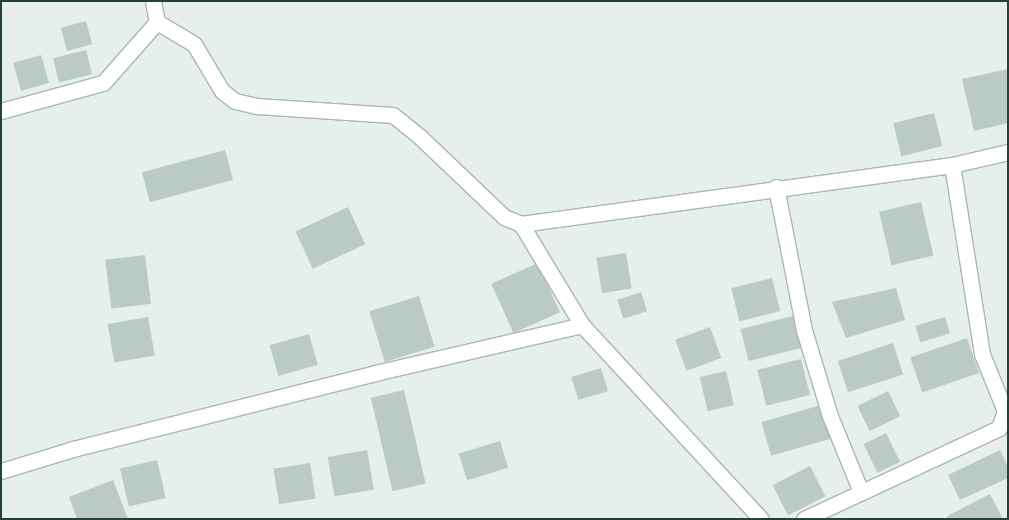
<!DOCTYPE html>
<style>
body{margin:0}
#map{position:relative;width:1009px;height:520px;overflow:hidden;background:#e6efeb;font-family:"PT Sans",sans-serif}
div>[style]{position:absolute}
.building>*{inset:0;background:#bbcac4;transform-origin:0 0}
.roads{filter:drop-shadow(1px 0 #a8b8b2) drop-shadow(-1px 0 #a8b8b2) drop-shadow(0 1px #a8b8b2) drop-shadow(0 -1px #a8b8b2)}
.street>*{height:15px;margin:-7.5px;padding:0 7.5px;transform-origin:7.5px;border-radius:7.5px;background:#fff}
span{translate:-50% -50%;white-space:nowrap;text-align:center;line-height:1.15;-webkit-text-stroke:4px #f7fbf9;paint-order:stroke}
.frame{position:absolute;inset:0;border:2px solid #24423a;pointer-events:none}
</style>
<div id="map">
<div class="building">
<i style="left:86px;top:21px;width:24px;height:26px;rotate:75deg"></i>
<i style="left:86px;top:50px;width:25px;height:34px;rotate:76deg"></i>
<i style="left:41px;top:55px;width:29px;height:29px;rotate:74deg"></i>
<i style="clip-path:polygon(1008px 69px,1008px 123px,974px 131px,962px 79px)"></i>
<i style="left:934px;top:113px;width:34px;height:42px;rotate:76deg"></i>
<i style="left:225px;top:150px;width:31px;height:86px;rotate:75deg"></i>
<i style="left:921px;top:202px;width:55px;height:43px;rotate:77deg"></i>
<i style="left:348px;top:207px;width:41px;height:58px;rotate:65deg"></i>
<i style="left:626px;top:253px;width:36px;height:30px;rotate:81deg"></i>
<i style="left:145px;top:255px;width:49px;height:40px;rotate:83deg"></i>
<i style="left:538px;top:263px;width:54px;height:51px;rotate:66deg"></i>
<i style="left:772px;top:278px;width:34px;height:42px;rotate:76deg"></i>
<i style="clip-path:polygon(896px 288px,905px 320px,846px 338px,832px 302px)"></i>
<i style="left:641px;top:292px;width:20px;height:25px;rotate:72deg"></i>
<i style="left:419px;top:296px;width:53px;height:52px;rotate:73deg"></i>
<i style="left:793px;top:316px;width:33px;height:54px;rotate:76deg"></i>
<i style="left:148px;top:317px;width:39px;height:41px;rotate:80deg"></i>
<i style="left:945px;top:317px;width:17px;height:31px;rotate:73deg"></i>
<i style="left:710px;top:327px;width:33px;height:37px;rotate:70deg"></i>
<i style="left:309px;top:334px;width:32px;height:41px;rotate:74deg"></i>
<i style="left:967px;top:338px;width:37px;height:60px;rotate:71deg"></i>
<i style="left:893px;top:343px;width:33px;height:58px;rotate:72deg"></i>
<i style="left:801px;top:359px;width:37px;height:45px;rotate:76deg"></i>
<i style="left:601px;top:368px;width:24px;height:31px;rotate:73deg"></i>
<i style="left:726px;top:371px;width:35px;height:27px;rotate:77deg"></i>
<i style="left:404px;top:390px;width:96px;height:34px;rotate:77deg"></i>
<i style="left:888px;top:391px;width:28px;height:34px;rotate:64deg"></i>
<i style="left:821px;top:405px;width:35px;height:62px;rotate:74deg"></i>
<i style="left:886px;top:433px;width:32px;height:25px;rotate:64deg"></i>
<i style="left:500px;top:441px;width:28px;height:43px;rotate:73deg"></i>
<i style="left:367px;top:450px;width:40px;height:40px;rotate:80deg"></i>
<i style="clip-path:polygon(1000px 450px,1008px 467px,1008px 478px,960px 500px,948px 475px)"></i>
<i style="left:157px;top:460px;width:39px;height:38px;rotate:77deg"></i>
<i style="left:310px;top:463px;width:36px;height:37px;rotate:81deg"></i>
<i style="left:810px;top:466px;width:34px;height:42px;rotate:63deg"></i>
<i style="clip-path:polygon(113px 480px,128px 519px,77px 519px,69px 497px)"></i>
<i style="clip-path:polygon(990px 494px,1003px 519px,949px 519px,947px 516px)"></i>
</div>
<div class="roads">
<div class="street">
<i style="left:157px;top:22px;width:43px;rotate:30.7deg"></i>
<i style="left:194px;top:44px;width:55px;rotate:59.2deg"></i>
<i style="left:222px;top:91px;width:16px;rotate:38deg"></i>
<i style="left:235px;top:101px;width:23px;rotate:13deg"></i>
<i style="left:257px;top:106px;width:136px;rotate:3.8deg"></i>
<i style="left:393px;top:115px;width:33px;rotate:39deg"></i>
<i style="left:419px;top:136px;width:117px;rotate:43.6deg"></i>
<i style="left:504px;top:217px;width:18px;rotate:22deg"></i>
<i style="left:521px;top:224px;width:118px;rotate:58.9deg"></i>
<i style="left:582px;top:325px;width:264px;rotate:47.3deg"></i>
<i style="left:1px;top:111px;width:106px;rotate:-15.4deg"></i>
<i style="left:103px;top:83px;width:81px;rotate:-48.5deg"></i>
<i style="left:157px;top:22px;width:21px;rotate:-101deg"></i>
<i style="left:776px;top:187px;width:146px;rotate:78.9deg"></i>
<i style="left:804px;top:330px;width:90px;rotate:73.2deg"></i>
<i style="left:830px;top:416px;width:82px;rotate:67.8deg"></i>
<i style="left:521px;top:224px;width:435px;rotate:-7.8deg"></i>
<i style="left:952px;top:165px;width:57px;rotate:-13.1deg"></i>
<i style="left:1px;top:471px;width:75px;rotate:-17deg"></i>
<i style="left:73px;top:449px;width:316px;rotate:-14.1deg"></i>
<i style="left:379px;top:372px;width:208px;rotate:-13deg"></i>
<i style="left:804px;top:519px;width:215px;rotate:-25deg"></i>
<i style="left:999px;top:428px;width:18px;rotate:-71deg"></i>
<i style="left:1005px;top:411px;width:61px;rotate:-112deg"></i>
<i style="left:982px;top:354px;width:191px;rotate:-99deg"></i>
</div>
</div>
<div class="frame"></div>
</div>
